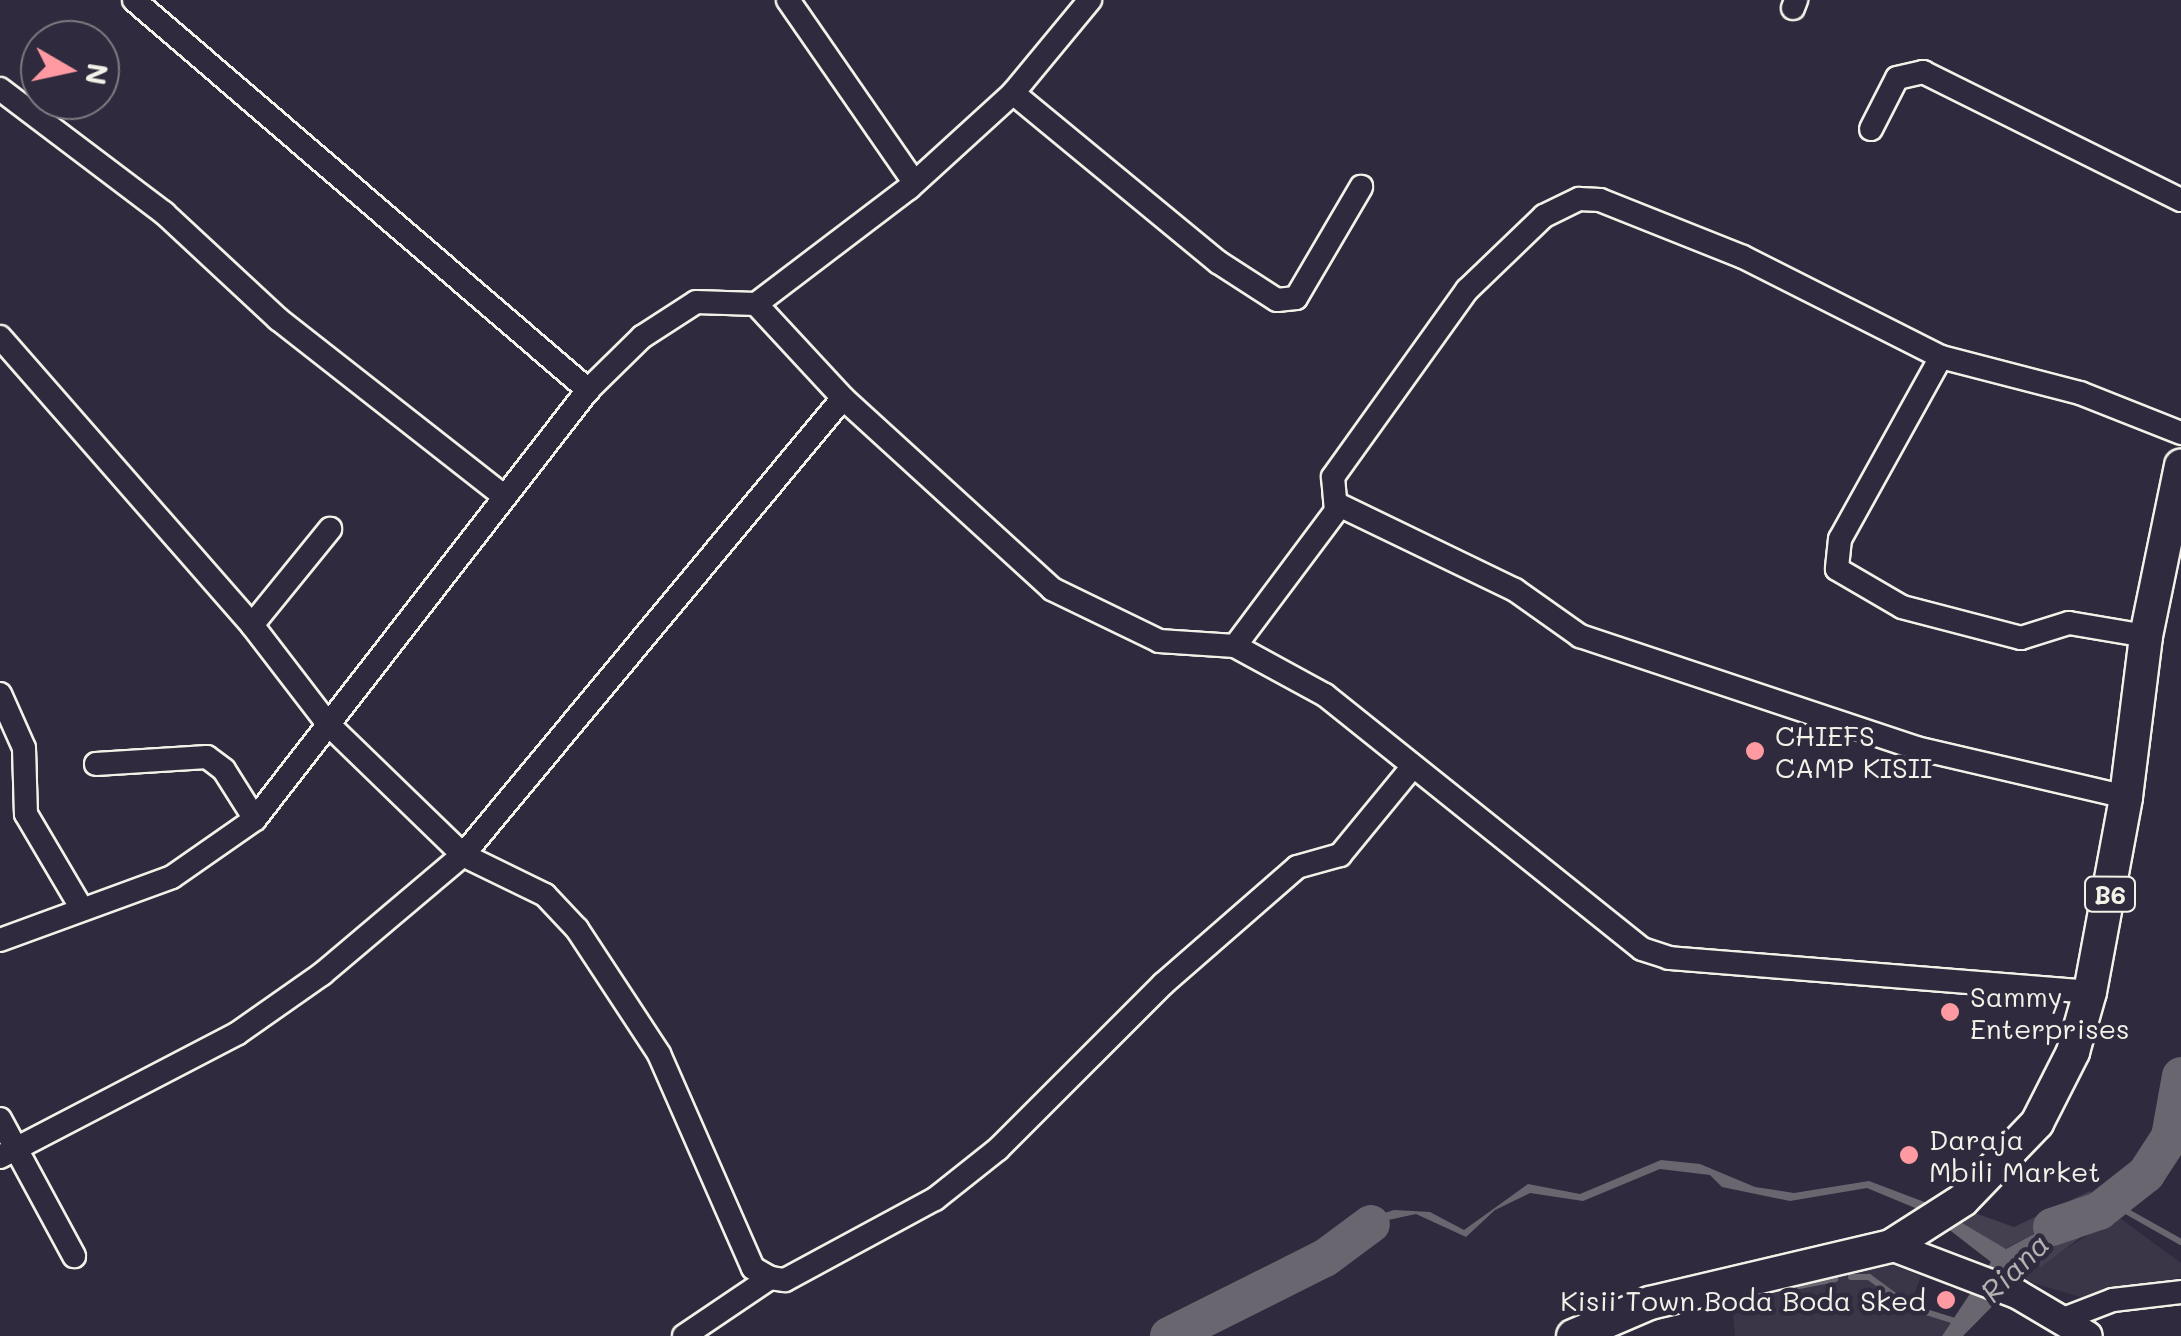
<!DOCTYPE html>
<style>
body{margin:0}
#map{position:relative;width:2181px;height:1336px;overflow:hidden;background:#2f2a3d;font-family:Mali,sans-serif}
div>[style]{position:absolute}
.built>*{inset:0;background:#3b3647}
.green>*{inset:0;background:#454050}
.water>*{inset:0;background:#6a6670}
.stream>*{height:6px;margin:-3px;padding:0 3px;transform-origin:3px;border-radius:3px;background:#6a6670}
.river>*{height:38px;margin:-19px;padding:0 19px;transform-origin:19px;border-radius:19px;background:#6a6670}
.roads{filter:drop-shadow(2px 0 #f4f1e8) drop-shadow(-2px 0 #f4f1e8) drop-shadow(0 2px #f4f1e8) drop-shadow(0 -2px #f4f1e8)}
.minor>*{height:22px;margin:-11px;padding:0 11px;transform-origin:11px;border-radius:11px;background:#2f2a3d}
.major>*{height:28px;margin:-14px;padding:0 14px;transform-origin:14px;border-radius:14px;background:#2f2a3d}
.highway>*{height:32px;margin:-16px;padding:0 16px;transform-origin:16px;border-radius:16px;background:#2f2a3d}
.dots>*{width:28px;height:28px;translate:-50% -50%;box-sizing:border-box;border:5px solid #2f2a3d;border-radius:50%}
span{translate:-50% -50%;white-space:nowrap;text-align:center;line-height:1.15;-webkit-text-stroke:9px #2f2a3d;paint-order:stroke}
.shield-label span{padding:2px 8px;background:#2f2a3d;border:2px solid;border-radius:8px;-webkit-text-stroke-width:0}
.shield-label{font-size:25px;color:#f4f1e8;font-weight:700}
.poi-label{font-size:28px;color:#f4f1e8}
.left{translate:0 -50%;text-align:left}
.right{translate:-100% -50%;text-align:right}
.water-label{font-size:30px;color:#b6b2b2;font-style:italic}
.north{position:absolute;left:20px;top:20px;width:100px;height:100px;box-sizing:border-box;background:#2f2a3d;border:2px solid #7e7a81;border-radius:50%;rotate:99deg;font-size:28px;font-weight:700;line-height:40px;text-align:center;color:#f4f1e8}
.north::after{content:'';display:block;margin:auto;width:35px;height:45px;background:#ff9aa2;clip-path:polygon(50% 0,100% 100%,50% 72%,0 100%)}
</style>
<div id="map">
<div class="built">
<i style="clip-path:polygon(2117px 1216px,2181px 1263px,2181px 1277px,2087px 1299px,2019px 1279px)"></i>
<i style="clip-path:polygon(1880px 1259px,1921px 1276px,1909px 1308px,1951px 1321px,1942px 1336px,1735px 1336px,1732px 1300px)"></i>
</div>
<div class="green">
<i style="clip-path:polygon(2090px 1191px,2096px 1201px,2005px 1249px,1957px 1220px,1969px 1211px,2014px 1227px)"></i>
<i style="clip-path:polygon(2112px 1210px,2117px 1216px,2106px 1229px,2085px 1234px,2041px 1267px,2030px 1260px)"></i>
</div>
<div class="water">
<i style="clip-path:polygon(1661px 1160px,1700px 1164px,1755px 1187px,1794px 1193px,1869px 1181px,1927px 1203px,1920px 1210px,1867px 1188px,1790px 1201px,1722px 1187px,1710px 1175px,1660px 1169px,1583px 1201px,1530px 1193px,1495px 1210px,1466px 1237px,1416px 1214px,1379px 1222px,1330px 1254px,1375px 1216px,1394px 1210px,1430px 1212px,1464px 1230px,1528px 1184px,1580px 1194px)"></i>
<i style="clip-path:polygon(2096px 1201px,2101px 1215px,2030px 1259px,2034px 1264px,1963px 1336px,1942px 1336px,1991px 1262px,1947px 1228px,1957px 1220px,2006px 1249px)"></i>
</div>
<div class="stream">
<i style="left:2110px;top:1202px;width:81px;rotate:29.4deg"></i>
<i style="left:1851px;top:1277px;width:18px"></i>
<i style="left:1869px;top:1277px;width:51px;rotate:36.2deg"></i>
<i style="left:1910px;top:1307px;width:50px;rotate:17.4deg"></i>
<i style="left:1799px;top:1286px;width:37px;rotate:-11deg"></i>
</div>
<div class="river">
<i style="left:2052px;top:1227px;width:50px;rotate:-18.8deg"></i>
<i style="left:2099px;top:1211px;width:60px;rotate:-38.2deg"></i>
<i style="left:2146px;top:1174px;width:44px;rotate:-57deg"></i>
<i style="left:2170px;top:1137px;width:62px;rotate:-79.8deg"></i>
<i style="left:1169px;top:1336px;width:174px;rotate:-26.6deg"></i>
<i style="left:1325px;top:1258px;width:57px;rotate:-36.5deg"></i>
</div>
<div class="roads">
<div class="minor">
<i style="left:134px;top:0;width:599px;rotate:40.66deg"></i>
<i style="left:788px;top:0;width:221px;rotate:55.3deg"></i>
<i style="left:1793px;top:8px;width:9px;rotate:-69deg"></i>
<i style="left:0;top:89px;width:206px;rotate:37.1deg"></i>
<i style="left:164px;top:213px;width:156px;rotate:42.9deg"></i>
<i style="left:278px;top:319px;width:287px;rotate:38.1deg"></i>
<i style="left:1013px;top:93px;width:266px;rotate:39.5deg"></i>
<i style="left:1218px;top:262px;width:70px;rotate:32.8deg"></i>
<i style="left:1277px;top:300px;width:19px;rotate:-6deg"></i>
<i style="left:1296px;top:298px;width:129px;rotate:-59.6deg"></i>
<i style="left:1871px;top:129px;width:57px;rotate:-63deg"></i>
<i style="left:1897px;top:78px;width:27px;rotate:-13deg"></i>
<i style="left:1923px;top:72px;width:288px;rotate:26.4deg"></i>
<i style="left:756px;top:304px;width:128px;rotate:47.2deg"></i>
<i style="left:843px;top:398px;width:283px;rotate:42.4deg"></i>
<i style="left:1052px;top:589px;width:119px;rotate:25.9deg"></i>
<i style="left:1159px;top:641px;width:76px;rotate:3.8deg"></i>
<i style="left:1235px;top:646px;width:102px;rotate:28.6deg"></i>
<i style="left:1325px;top:695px;width:406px;rotate:38.7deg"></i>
<i style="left:1642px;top:949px;width:28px;rotate:18deg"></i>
<i style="left:1669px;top:958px;width:422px;rotate:4.6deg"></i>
<i style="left:0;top:337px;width:383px;rotate:48.8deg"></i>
<i style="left:252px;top:625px;width:125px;rotate:52.5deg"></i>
<i style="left:328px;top:724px;width:188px;rotate:44.1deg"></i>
<i style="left:463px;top:855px;width:91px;rotate:26deg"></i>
<i style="left:545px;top:895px;width:47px;rotate:46.7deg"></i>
<i style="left:577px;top:929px;width:149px;rotate:56.7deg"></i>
<i style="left:659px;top:1054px;width:234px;rotate:66.3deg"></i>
<i style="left:753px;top:1268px;width:20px;rotate:30deg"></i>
<i style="left:770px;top:1278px;width:15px;rotate:8deg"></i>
<i style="left:785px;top:1280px;width:170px;rotate:-28.4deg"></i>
<i style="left:935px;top:1199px;width:80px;rotate:-38.4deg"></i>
<i style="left:998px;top:1149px;width:233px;rotate:-45deg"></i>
<i style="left:1163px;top:984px;width:178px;rotate:-41.1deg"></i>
<i style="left:1297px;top:867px;width:45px;rotate:-15.6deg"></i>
<i style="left:1340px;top:855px;width:115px;rotate:-50.6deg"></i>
<i style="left:1941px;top:357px;width:208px;rotate:119deg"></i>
<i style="left:1840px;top:539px;width:30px;rotate:96deg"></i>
<i style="left:1837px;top:569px;width:75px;rotate:30.3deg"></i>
<i style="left:1902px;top:607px;width:123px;rotate:14.6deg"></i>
<i style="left:2021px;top:638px;width:50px;rotate:-17.4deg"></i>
<i style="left:2069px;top:623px;width:78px;rotate:9.6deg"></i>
<i style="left:1337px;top:504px;width:198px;rotate:25.8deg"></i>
<i style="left:1515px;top:590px;width:80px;rotate:35.3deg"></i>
<i style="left:1580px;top:636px;width:354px;rotate:18.4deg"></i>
<i style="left:1916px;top:748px;width:216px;rotate:13.1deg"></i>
<i style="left:252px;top:625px;width:124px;rotate:-50.9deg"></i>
<i style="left:1235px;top:646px;width:169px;rotate:-53.2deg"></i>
<i style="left:1336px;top:511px;width:34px;rotate:-95deg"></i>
<i style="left:1333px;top:477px;width:230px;rotate:-54.4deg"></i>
<i style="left:1467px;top:290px;width:107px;rotate:-43.9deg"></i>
<i style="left:1544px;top:216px;width:39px;rotate:-26deg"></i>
<i style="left:1579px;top:199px;width:21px;rotate:3deg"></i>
<i style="left:1600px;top:200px;width:154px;rotate:21.7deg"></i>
<i style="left:1743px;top:257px;width:222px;rotate:26.8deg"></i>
<i style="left:1941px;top:357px;width:144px;rotate:14.5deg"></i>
<i style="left:2080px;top:393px;width:109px;rotate:21.6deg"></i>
<i style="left:0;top:694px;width:59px;rotate:66deg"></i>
<i style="left:24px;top:748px;width:66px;rotate:88.3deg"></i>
<i style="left:26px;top:814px;width:110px;rotate:59.5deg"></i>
<i style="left:96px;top:764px;width:111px;rotate:-3.6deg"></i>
<i style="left:207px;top:757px;width:21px;rotate:37deg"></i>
<i style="left:224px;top:770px;width:58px;rotate:57.7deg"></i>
<i style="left:0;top:940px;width:183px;rotate:-20.1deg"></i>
<i style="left:172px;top:877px;width:101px;rotate:-34.9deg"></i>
<i style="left:255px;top:819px;width:543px;rotate:-52.18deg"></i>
<i style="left:588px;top:390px;width:76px;rotate:-44.5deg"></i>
<i style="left:642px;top:337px;width:64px;rotate:-32.9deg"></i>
<i style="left:696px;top:302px;width:60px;rotate:1.9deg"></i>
<i style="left:756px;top:304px;width:192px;rotate:-37.2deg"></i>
<i style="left:909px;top:188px;width:141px;rotate:-42.4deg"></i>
<i style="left:1013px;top:93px;width:121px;rotate:-50.4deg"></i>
<i style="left:0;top:1119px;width:156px;rotate:61.6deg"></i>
<i style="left:0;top:1157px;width:268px;rotate:-27.5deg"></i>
<i style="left:238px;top:1033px;width:103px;rotate:-35.1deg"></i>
<i style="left:322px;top:974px;width:185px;rotate:-40.2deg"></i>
<i style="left:463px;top:855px;width:594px;rotate:-50.26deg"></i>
<i style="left:2066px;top:1318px;width:50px;rotate:-21deg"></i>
<i style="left:2113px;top:1300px;width:68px;rotate:-6.7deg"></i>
<i style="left:684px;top:1336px;width:104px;rotate:-34deg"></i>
</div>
<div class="major">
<i style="left:1891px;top:1246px;width:135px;rotate:20.9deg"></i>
<i style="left:2017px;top:1294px;width:82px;rotate:30.6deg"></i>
</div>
<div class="highway">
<i style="left:1573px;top:1336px;width:84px;rotate:-23.2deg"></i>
<i style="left:1650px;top:1303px;width:248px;rotate:-13.3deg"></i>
<i style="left:1891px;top:1246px;width:85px;rotate:-32.6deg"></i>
<i style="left:1963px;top:1200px;width:107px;rotate:-46.1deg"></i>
<i style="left:2037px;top:1123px;width:80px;rotate:-63.1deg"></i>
<i style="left:2073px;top:1052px;width:62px;rotate:-74.2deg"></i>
<i style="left:2090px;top:992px;width:198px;rotate:-79.5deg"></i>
<i style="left:2126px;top:797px;width:162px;rotate:-82.9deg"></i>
<i style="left:2146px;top:636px;width:174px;rotate:-78.4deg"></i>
</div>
</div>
<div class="dots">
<i style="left:1755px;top:751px;background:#ff9aa2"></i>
<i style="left:1950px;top:1012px;background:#ff9aa2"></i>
<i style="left:1909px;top:1155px;background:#ff9aa2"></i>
<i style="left:1946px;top:1300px;background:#ff9aa2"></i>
</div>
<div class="shield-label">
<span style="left:2110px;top:894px">B6</span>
</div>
<div class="poi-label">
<span class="left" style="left:1775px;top:751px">CHIEFS<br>CAMP KISII</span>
<span class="left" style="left:1970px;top:1012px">Sammy<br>Enterprises</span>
<span class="left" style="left:1929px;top:1155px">Daraja<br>Mbili Market</span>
<span class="right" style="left:1926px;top:1300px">Kisii Town Boda Boda Sked</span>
</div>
<div class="water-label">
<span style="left:2014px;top:1267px;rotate:-45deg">Riana</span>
</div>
<div class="north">N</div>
</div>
